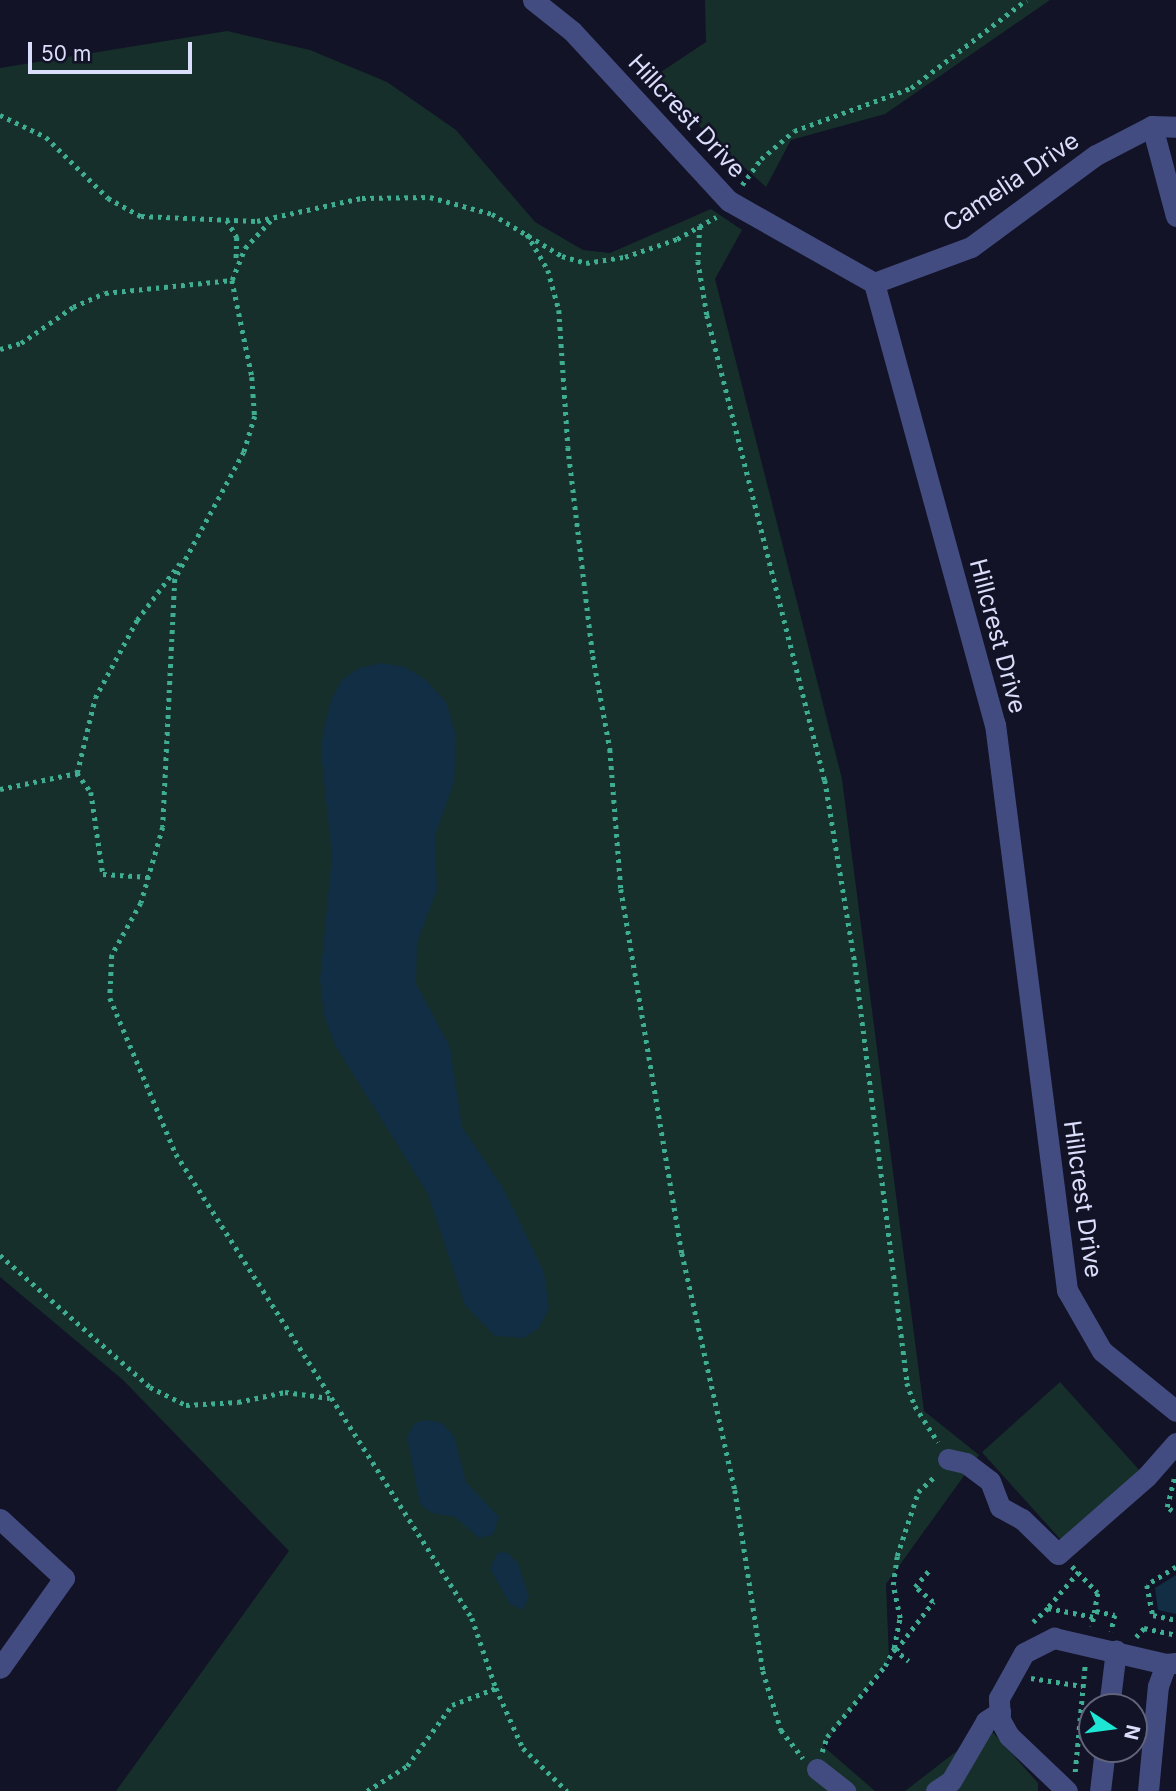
<!DOCTYPE html>
<style>
body{margin:0}
#map{position:relative;width:1176px;height:1791px;overflow:hidden;background:#121326;font-family:Inter,sans-serif}
div>[style]{position:absolute}
.green>*{inset:0;background:#162f2a;transform-origin:0 0}
.water>*{inset:0;background:#122e44}
.path>*{height:4.5px;margin-top:-2.25px;transform-origin:0;background:repeating-linear-gradient(90deg,#3ead92 0 3.5px,transparent 0 8.5px)}
.minor>*{height:21px;margin:-10.5px;padding:0 10.5px;transform-origin:10.5px;border-radius:10.5px;background:#434c80}
span{translate:-50% -50%;white-space:nowrap;text-align:center;line-height:1.15;-webkit-text-stroke:5px #121326;paint-order:stroke}
.street-label{font-size:24px;color:#dbdefb}
.north{position:absolute;left:1078px;top:1693px;width:70px;height:70px;box-sizing:border-box;background:#121326;border:2px solid #62647b;border-radius:50%;rotate:103deg;font-size:19px;font-weight:700;line-height:28px;text-align:center;color:#dbdefb}
.north::after{content:'';display:block;margin:auto;width:24px;height:32px;background:#1de6d5;clip-path:polygon(50% 0,100% 100%,50% 72%,0 100%)}
.scale{position:absolute;left:28px;top:42px;width:164px;height:32px;box-sizing:border-box;border:4px solid #dbdefb;border-top:0;padding-left:9px;font-size:21px;line-height:24px;white-space:nowrap;color:#dbdefb;-webkit-text-stroke:5px #121326;paint-order:stroke}
</style>
<div id="map">
<div class="green">
<i style="clip-path:polygon(705px 0,1050px 0,885px 114px,791px 140px,766px 187px,649px 80px,706px 42px)"></i>
<i style="clip-path:polygon(227px 31px,310px 50px,387px 82px,456px 130px,535px 222px,583px 250px,610px 253px,711px 209px,742px 230px,715px 279px,842px 779px,924px 1411px,979px 1455px,886px 1584px,889px 1659px,823px 1746px,875px 1791px,116px 1791px,289px 1551px,123px 1380px,0 1277px,0 68px)"></i>
<i style="left:1060px;top:1382px;width:120px;height:105px;rotate:48deg"></i>
<i style="clip-path:polygon(988px 1727px,1038px 1783px,1038px 1791px,905px 1791px)"></i>
</div>
<div class="water">
<i style="clip-path:polygon(382px 663px,405px 667px,426px 680px,446px 702px,456px 735px,454px 782px,435px 835px,437px 890px,417px 942px,416px 984px,450px 1047px,462px 1127px,503px 1188px,544px 1272px,549px 1308px,539px 1328px,524px 1338px,495px 1336px,465px 1305px,428px 1194px,335px 1045px,324px 1015px,320px 979px,332px 856px,321px 753px,323px 732px,332px 698px,342px 680px,359px 668px)"></i>
<i style="clip-path:polygon(426px 1420px,442px 1423px,454px 1436px,466px 1482px,499px 1517px,493px 1535px,479px 1538px,455px 1517px,432px 1513px,420px 1504px,407px 1437px,415px 1423px)"></i>
<i style="clip-path:polygon(498px 1552px,508px 1553px,518px 1563px,529px 1597px,523px 1610px,510px 1604px,490px 1569px)"></i>
<i style="clip-path:polygon(1176px 1575px,1176px 1614px,1158px 1610px,1155px 1588px)"></i>
</div>
<div class="path">
<i style="left:0;top:115px;width:51px;rotate:25.6deg"></i>
<i style="left:46px;top:137px;width:87px;rotate:44.5deg"></i>
<i style="left:108px;top:198px;width:38px;rotate:29deg"></i>
<i style="left:141px;top:216px;width:116px;rotate:2.5deg"></i>
<i style="left:257px;top:221px;width:107px;rotate:-12.4deg"></i>
<i style="left:362px;top:198px;width:68px;rotate:-0.8deg"></i>
<i style="left:430px;top:197px;width:64px;rotate:15.3deg"></i>
<i style="left:492px;top:214px;width:82px;rotate:31deg"></i>
<i style="left:562px;top:256px;width:25px;rotate:16deg"></i>
<i style="left:586px;top:263px;width:39px;rotate:-9deg"></i>
<i style="left:625px;top:257px;width:55px;rotate:-19.1deg"></i>
<i style="left:677px;top:239px;width:45px;rotate:-29.4deg"></i>
<i style="left:742px;top:185px;width:32px;rotate:-54deg"></i>
<i style="left:761px;top:159px;width:43px;rotate:-40.3deg"></i>
<i style="left:794px;top:131px;width:125px;rotate:-20.2deg"></i>
<i style="left:911px;top:88px;width:145px;rotate:-37.4deg"></i>
<i style="left:227px;top:220px;width:20px;rotate:60deg"></i>
<i style="left:237px;top:237px;width:24px;rotate:92deg"></i>
<i style="left:700px;top:226px;width:35px;rotate:93deg"></i>
<i style="left:698px;top:261px;width:55px;rotate:80.5deg"></i>
<i style="left:707px;top:315px;width:480px;rotate:75.8deg"></i>
<i style="left:825px;top:780px;width:185px;rotate:80.7deg"></i>
<i style="left:855px;top:963px;width:423px;rotate:82.9deg"></i>
<i style="left:907px;top:1383px;width:24px;rotate:71deg"></i>
<i style="left:915px;top:1406px;width:43px;rotate:57.4deg"></i>
<i style="left:527px;top:234px;width:42px;rotate:59.7deg"></i>
<i style="left:548px;top:270px;width:41px;rotate:74.6deg"></i>
<i style="left:559px;top:310px;width:137px;rotate:86.2deg"></i>
<i style="left:568px;top:447px;width:210px;rotate:83.2deg"></i>
<i style="left:593px;top:656px;width:95px;rotate:79.6deg"></i>
<i style="left:610px;top:749px;width:140px;rotate:85.5deg"></i>
<i style="left:621px;top:889px;width:369px;rotate:80.5deg"></i>
<i style="left:682px;top:1253px;width:243px;rotate:77.4deg"></i>
<i style="left:735px;top:1490px;width:183px;rotate:81.2deg"></i>
<i style="left:763px;top:1671px;width:62px;rotate:73deg"></i>
<i style="left:781px;top:1730px;width:36px;rotate:52deg"></i>
<i style="left:232px;top:280px;width:35px;rotate:-68deg"></i>
<i style="left:245px;top:248px;width:38px;rotate:-47deg"></i>
<i style="left:0;top:349px;width:22px;rotate:-16deg"></i>
<i style="left:21px;top:343px;width:63px;rotate:-34.7deg"></i>
<i style="left:73px;top:307px;width:35px;rotate:-24deg"></i>
<i style="left:105px;top:293px;width:128px;rotate:-5.8deg"></i>
<i style="left:232px;top:280px;width:99px;rotate:78.3deg"></i>
<i style="left:252px;top:377px;width:39px;rotate:86deg"></i>
<i style="left:255px;top:416px;width:38px;rotate:107deg"></i>
<i style="left:244px;top:452px;width:145px;rotate:118.5deg"></i>
<i style="left:175px;top:579px;width:248px;rotate:92.8deg"></i>
<i style="left:163px;top:827px;width:79px;rotate:106.1deg"></i>
<i style="left:141px;top:903px;width:60px;rotate:119.1deg"></i>
<i style="left:112px;top:955px;width:43px;rotate:92.7deg"></i>
<i style="left:110px;top:998px;width:169px;rotate:67.1deg"></i>
<i style="left:176px;top:1154px;width:550px;rotate:57.46deg"></i>
<i style="left:472px;top:1618px;width:74px;rotate:71.1deg"></i>
<i style="left:77px;top:773px;width:77px;rotate:-76.5deg"></i>
<i style="left:95px;top:698px;width:89px;rotate:-61.7deg"></i>
<i style="left:137px;top:620px;width:71px;rotate:-53deg"></i>
<i style="left:0;top:789px;width:79px;rotate:-11.7deg"></i>
<i style="left:77px;top:773px;width:24px;rotate:54deg"></i>
<i style="left:91px;top:792px;width:83px;rotate:81.7deg"></i>
<i style="left:103px;top:874px;width:46px;rotate:3.7deg"></i>
<i style="left:0;top:1255px;width:200px;rotate:41.3deg"></i>
<i style="left:150px;top:1387px;width:40px;rotate:26.6deg"></i>
<i style="left:186px;top:1405px;width:52px;rotate:-3.3deg"></i>
<i style="left:238px;top:1402px;width:48px;rotate:-12deg"></i>
<i style="left:285px;top:1392px;width:45px;rotate:7.6deg"></i>
<i style="left:1172px;top:1511px;width:6px;rotate:-141deg"></i>
<i style="left:1167px;top:1507px;width:30px;rotate:-76deg"></i>
<i style="left:1072px;top:1566px;width:37px;rotate:46deg"></i>
<i style="left:1098px;top:1593px;width:34px;rotate:100deg"></i>
<i style="left:1176px;top:1567px;width:34px;rotate:148deg"></i>
<i style="left:1147px;top:1585px;width:31px;rotate:79deg"></i>
<i style="left:1153px;top:1615px;width:24px;rotate:12deg"></i>
<i style="left:1079px;top:1572px;width:48px;rotate:130.7deg"></i>
<i style="left:1048px;top:1608px;width:47px;rotate:11.1deg"></i>
<i style="left:1096px;top:1611px;width:19px;rotate:12deg"></i>
<i style="left:1115px;top:1615px;width:17px;rotate:103deg"></i>
<i style="left:1033px;top:1622px;width:21px;rotate:-43deg"></i>
<i style="left:1136px;top:1637px;width:12px;rotate:-48deg"></i>
<i style="left:1144px;top:1628px;width:33px;rotate:12deg"></i>
<i style="left:894px;top:1649px;width:19px;rotate:39deg"></i>
<i style="left:896px;top:1650px;width:61px;rotate:-52.4deg"></i>
<i style="left:933px;top:1602px;width:23px;rotate:-140deg"></i>
<i style="left:915px;top:1587px;width:23px;rotate:-50deg"></i>
<i style="left:1031px;top:1678px;width:52px;rotate:8.9deg"></i>
<i style="left:822px;top:1752px;width:16px;rotate:-72deg"></i>
<i style="left:827px;top:1737px;width:92px;rotate:-50.8deg"></i>
<i style="left:885px;top:1666px;width:20px;rotate:-63deg"></i>
<i style="left:894px;top:1648px;width:31px;rotate:-79deg"></i>
<i style="left:900px;top:1618px;width:34px;rotate:-102deg"></i>
<i style="left:893px;top:1585px;width:29px;rotate:-82deg"></i>
<i style="left:897px;top:1556px;width:67px;rotate:-71.8deg"></i>
<i style="left:918px;top:1492px;width:25px;rotate:-43deg"></i>
<i style="left:1075px;top:1772px;width:107px;rotate:-84.7deg"></i>
<i style="left:367px;top:1791px;width:47px;rotate:-32deg"></i>
<i style="left:407px;top:1766px;width:76px;rotate:-53.6deg"></i>
<i style="left:452px;top:1705px;width:47px;rotate:-21.1deg"></i>
<i style="left:496px;top:1688px;width:66px;rotate:65.8deg"></i>
<i style="left:523px;top:1748px;width:62px;rotate:44.3deg"></i>
</div>
<div class="minor">
<i style="left:533px;top:0;width:50px;rotate:38.5deg"></i>
<i style="left:572px;top:31px;width:231px;rotate:47.3deg"></i>
<i style="left:729px;top:201px;width:167px;rotate:29.5deg"></i>
<i style="left:874px;top:283px;width:457px;rotate:74.7deg"></i>
<i style="left:995px;top:724px;width:571px;rotate:82.75deg"></i>
<i style="left:1067px;top:1290px;width:70px;rotate:60.2deg"></i>
<i style="left:1102px;top:1351px;width:95px;rotate:39deg"></i>
<i style="left:1152px;top:126px;width:93px;rotate:75.1deg"></i>
<i style="left:874px;top:283px;width:103px;rotate:-20.4deg"></i>
<i style="left:971px;top:247px;width:155px;rotate:-36.4deg"></i>
<i style="left:1096px;top:155px;width:63px;rotate:-27.4deg"></i>
<i style="left:1152px;top:126px;width:24px;rotate:2deg"></i>
<i style="left:948px;top:1459px;width:18px;rotate:13deg"></i>
<i style="left:966px;top:1463px;width:30px;rotate:37deg"></i>
<i style="left:990px;top:1481px;width:28px;rotate:69deg"></i>
<i style="left:1000px;top:1507px;width:25px;rotate:29deg"></i>
<i style="left:1022px;top:1519px;width:50px;rotate:44.2deg"></i>
<i style="left:1058px;top:1554px;width:118px;rotate:-41.2deg"></i>
<i style="left:1147px;top:1476px;width:44px;rotate:-48.7deg"></i>
<i style="left:0;top:1519px;width:87px;rotate:42.7deg"></i>
<i style="left:64px;top:1578px;width:110px;rotate:125.4deg"></i>
<i style="left:1109px;top:1707px;width:57px;rotate:-83deg"></i>
<i style="left:817px;top:1769px;width:36px;rotate:38deg"></i>
<i style="left:936px;top:1791px;width:18px;rotate:-34deg"></i>
<i style="left:951px;top:1781px;width:69px;rotate:-59.7deg"></i>
<i style="left:986px;top:1721px;width:17px;rotate:-33deg"></i>
<i style="left:1067px;top:1791px;width:80px;rotate:-136.5deg"></i>
<i style="left:1009px;top:1736px;width:18px;rotate:-119deg"></i>
<i style="left:1000px;top:1720px;width:22px;rotate:-93deg"></i>
<i style="left:999px;top:1698px;width:51px;rotate:-60.9deg"></i>
<i style="left:1024px;top:1653px;width:34px;rotate:-27deg"></i>
<i style="left:1054px;top:1638px;width:115px;rotate:13.1deg"></i>
<i style="left:1100px;top:1791px;width:42px;rotate:-83.2deg"></i>
<i style="left:1148px;top:1791px;width:105px;rotate:-84.6deg"></i>
<i style="left:1158px;top:1686px;width:23px;rotate:-70deg"></i>
<i style="left:1166px;top:1664px;width:10px;rotate:-6deg"></i>
</div>
<div class="street-label">
<span style="left:687px;top:116px;rotate:47deg">Hillcrest Drive</span>
<span style="left:1011px;top:182px;rotate:-34deg">Camelia Drive</span>
<span style="left:998px;top:636px;rotate:75deg">Hillcrest Drive</span>
<span style="left:1083px;top:1199px;rotate:82deg">Hillcrest Drive</span>
</div>
<div class="north">N</div>
<div class="scale">50 m</div>
</div>
